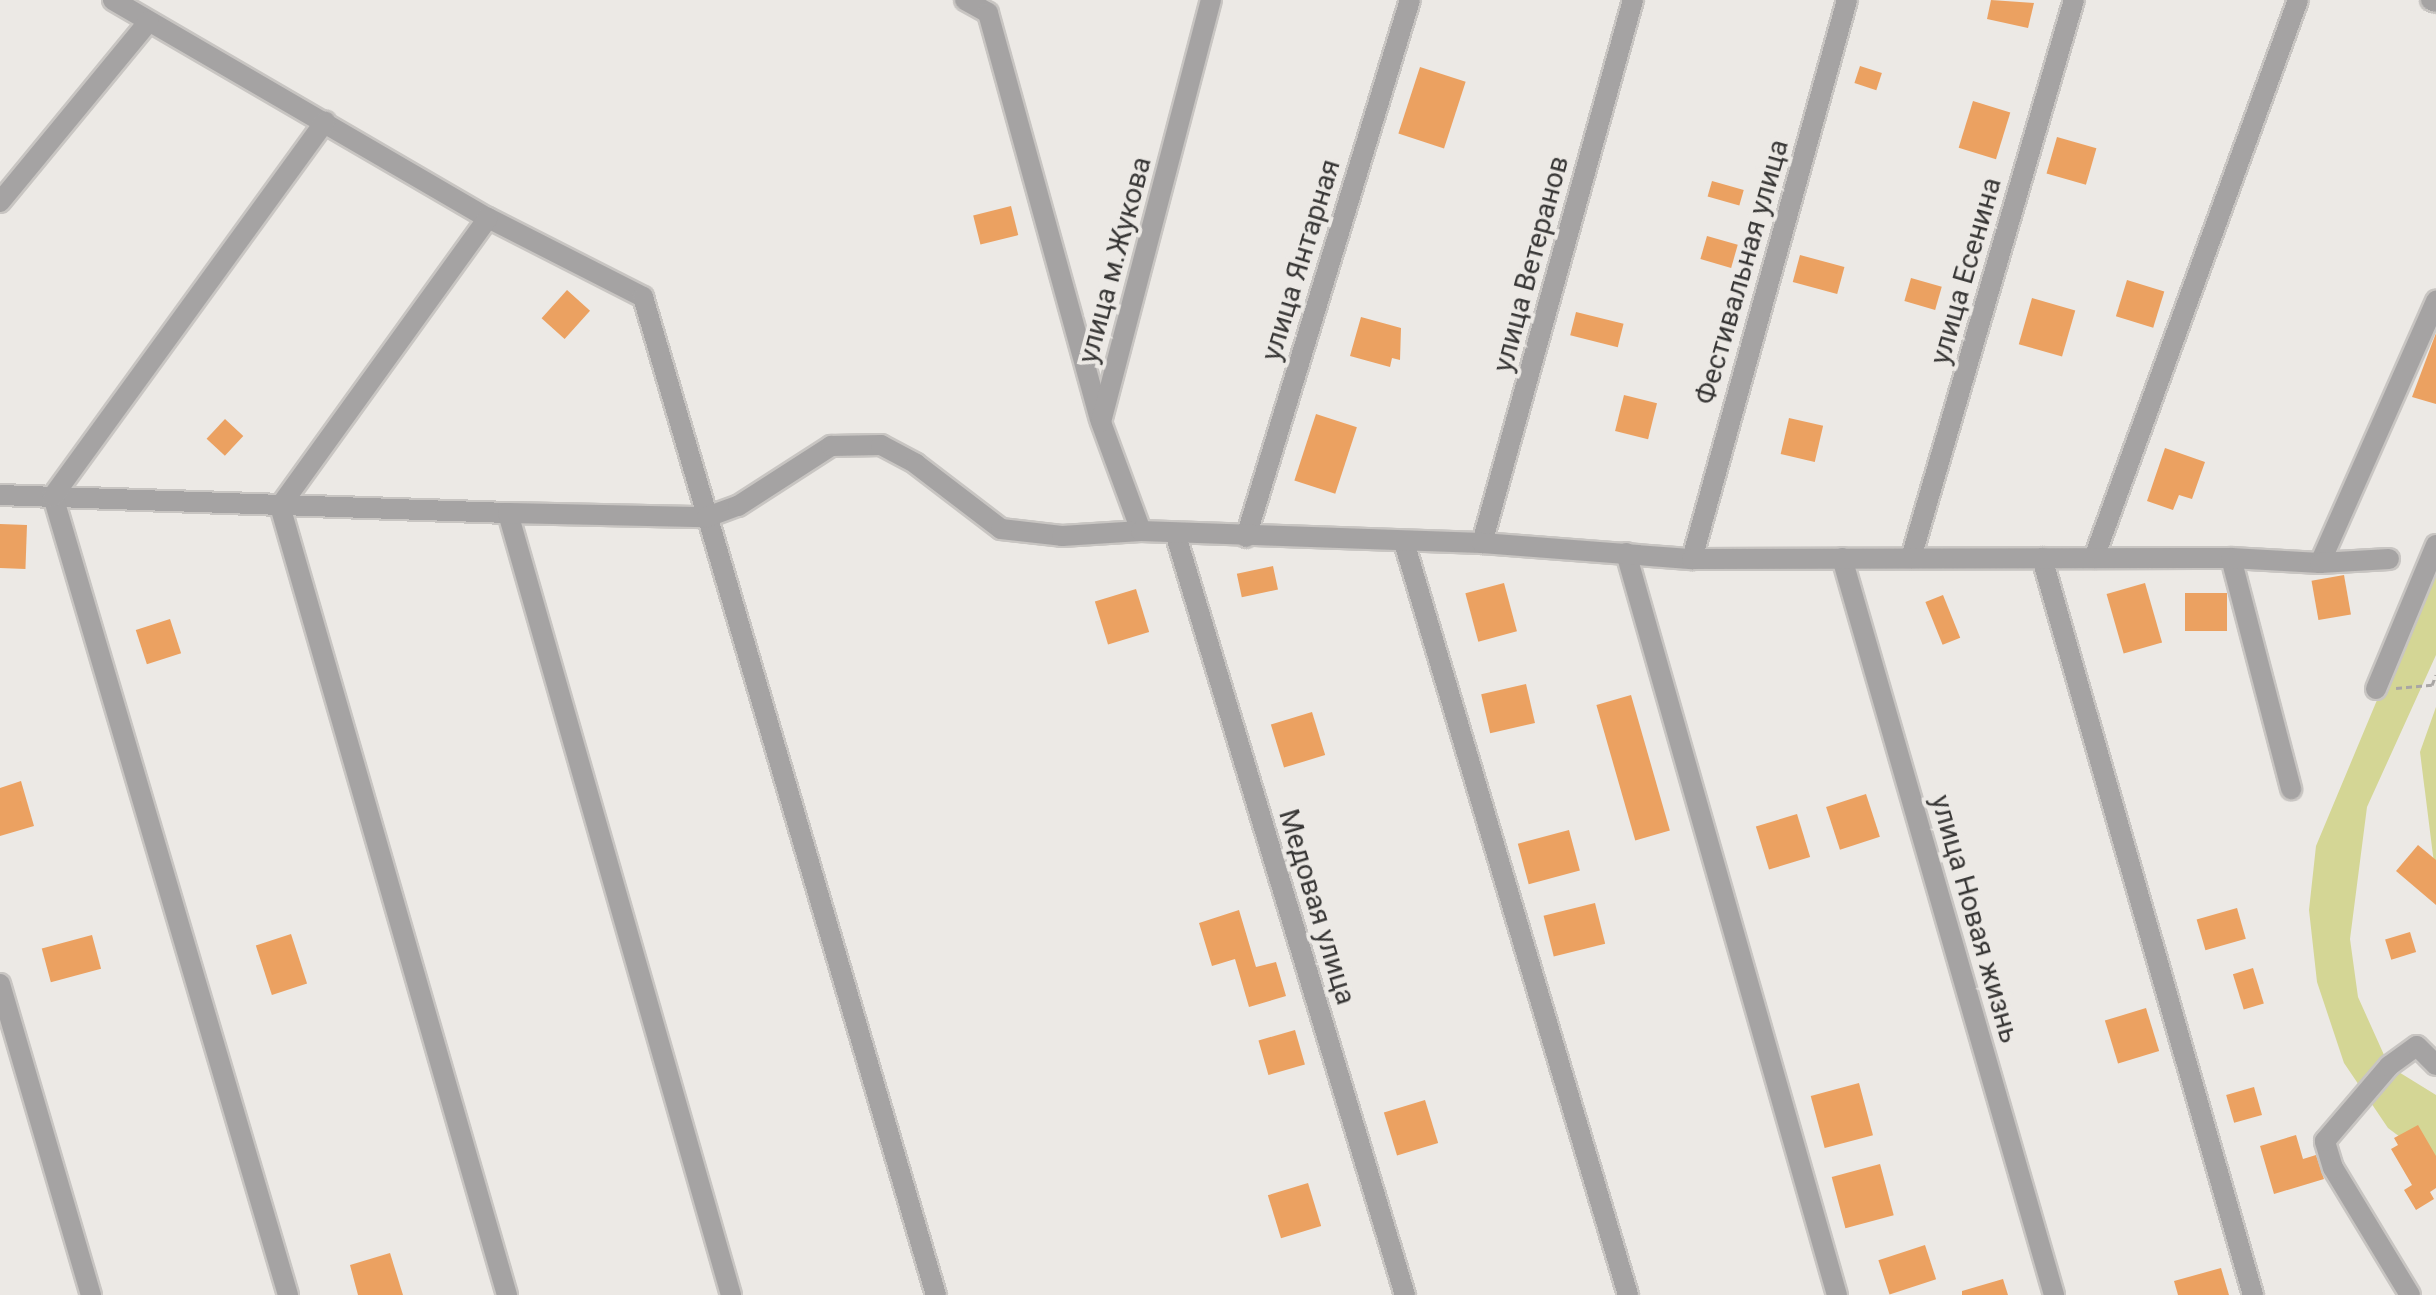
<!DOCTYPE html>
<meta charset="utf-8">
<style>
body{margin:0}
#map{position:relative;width:2436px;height:1295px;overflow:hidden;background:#ece9e5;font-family:Roboto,sans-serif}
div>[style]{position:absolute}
.green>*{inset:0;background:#d4d695}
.building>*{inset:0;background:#eba161;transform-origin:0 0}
.path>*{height:3px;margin-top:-1.5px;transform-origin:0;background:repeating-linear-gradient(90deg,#a9a6a4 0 6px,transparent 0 10px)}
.roads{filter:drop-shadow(2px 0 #c8c5c2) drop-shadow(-2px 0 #c8c5c2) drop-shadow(0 2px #c8c5c2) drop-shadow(0 -2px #c8c5c2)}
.minor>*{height:20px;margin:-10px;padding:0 10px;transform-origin:10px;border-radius:10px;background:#a5a3a3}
span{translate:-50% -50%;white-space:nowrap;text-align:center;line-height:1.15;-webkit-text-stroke:8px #ece9e5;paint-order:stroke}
.street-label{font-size:28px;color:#383736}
</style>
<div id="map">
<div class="green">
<i style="clip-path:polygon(2436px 559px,2436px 655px,2367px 807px,2350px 939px,2358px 997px,2389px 1066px,2436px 1095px,2436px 1164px,2388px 1128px,2344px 1063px,2317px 982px,2309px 910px,2316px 846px)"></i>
<i style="clip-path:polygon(2436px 707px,2436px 879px,2420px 752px)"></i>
</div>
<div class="building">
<i style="clip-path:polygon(1991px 0,2034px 3px,2028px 28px,1987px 19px)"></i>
<i style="left:1860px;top:66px;width:23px;height:18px;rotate:18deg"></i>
<i style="left:1420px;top:67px;width:48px;height:70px;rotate:18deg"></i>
<i style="left:1973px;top:101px;width:39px;height:49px;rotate:17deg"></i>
<i style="left:2057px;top:137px;width:41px;height:38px;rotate:16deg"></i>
<i style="left:1712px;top:181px;width:33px;height:16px;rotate:16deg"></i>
<i style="left:1011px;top:206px;width:30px;height:39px;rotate:76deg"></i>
<i style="left:1707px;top:236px;width:32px;height:24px;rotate:16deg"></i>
<i style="left:1800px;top:255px;width:46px;height:28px;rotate:15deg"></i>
<i style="left:1911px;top:278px;width:32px;height:24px;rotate:16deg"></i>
<i style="left:2127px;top:280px;width:39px;height:38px;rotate:17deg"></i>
<i style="left:567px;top:290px;width:31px;height:38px;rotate:42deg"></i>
<i style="left:2032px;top:298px;width:45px;height:48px;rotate:16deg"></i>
<i style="left:1576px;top:312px;width:49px;height:24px;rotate:14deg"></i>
<i style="clip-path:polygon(1361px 317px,1401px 328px,1400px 360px,1392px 358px,1390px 367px,1350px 356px)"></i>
<i style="clip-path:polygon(2436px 333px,2436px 404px,2412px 397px)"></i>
<i style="left:1624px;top:395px;width:34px;height:37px;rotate:14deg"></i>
<i style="left:1316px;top:414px;width:43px;height:70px;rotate:18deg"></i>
<i style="left:1789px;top:418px;width:35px;height:37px;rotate:13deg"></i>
<i style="left:225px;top:419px;width:25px;height:27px;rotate:43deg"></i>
<i style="clip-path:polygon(2165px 448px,2205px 462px,2192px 499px,2179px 495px,2173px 510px,2147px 501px)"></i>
<i style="left:0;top:524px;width:27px;height:44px;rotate:2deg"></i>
<i style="left:1273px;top:566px;width:24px;height:37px;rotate:78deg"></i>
<i style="left:2344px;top:575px;width:40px;height:33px;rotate:80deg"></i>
<i style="left:1504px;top:583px;width:50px;height:40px;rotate:75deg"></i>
<i style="left:2145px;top:583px;width:62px;height:40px;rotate:74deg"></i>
<i style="left:1136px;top:589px;width:45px;height:43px;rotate:73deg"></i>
<i style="left:2185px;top:593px;width:42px;height:38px"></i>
<i style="left:1943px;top:595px;width:46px;height:19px;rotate:68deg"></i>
<i style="left:170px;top:619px;width:36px;height:36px;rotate:72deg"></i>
<i style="left:1526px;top:684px;width:40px;height:46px;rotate:77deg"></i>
<i style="left:1631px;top:695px;width:141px;height:36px;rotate:74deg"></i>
<i style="left:1312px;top:712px;width:45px;height:43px;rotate:73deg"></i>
<i style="clip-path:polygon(21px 781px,34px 826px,0 836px,0 788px)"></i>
<i style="left:1866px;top:794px;width:45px;height:42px;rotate:72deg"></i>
<i style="left:1797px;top:814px;width:45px;height:43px;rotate:73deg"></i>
<i style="left:1569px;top:830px;width:42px;height:53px;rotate:75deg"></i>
<i style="clip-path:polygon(2418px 845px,2436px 860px,2436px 905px,2396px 871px)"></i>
<i style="left:1595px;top:903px;width:42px;height:53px;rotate:76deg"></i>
<i style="left:2237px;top:908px;width:32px;height:42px;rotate:74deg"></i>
<i style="clip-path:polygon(1239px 910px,1256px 967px,1276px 962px,1286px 996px,1249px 1007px,1235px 959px,1212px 966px,1199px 923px)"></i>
<i style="left:2410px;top:932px;width:21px;height:26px;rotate:73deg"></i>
<i style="left:291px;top:934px;width:52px;height:37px;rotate:72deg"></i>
<i style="left:92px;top:935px;width:35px;height:52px;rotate:75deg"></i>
<i style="left:2253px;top:968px;width:37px;height:21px;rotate:73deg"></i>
<i style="left:2146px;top:1008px;width:45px;height:43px;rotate:73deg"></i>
<i style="left:1295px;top:1030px;width:36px;height:38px;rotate:74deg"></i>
<i style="left:1859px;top:1083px;width:54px;height:50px;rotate:75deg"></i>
<i style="left:2254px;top:1087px;width:29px;height:29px;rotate:74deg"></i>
<i style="left:1425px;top:1100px;width:45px;height:43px;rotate:73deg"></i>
<i style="clip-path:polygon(2418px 1125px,2436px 1156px,2436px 1188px,2430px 1192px,2434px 1199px,2416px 1210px,2404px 1190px,2412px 1185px,2391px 1149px,2398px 1145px,2394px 1138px)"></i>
<i style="clip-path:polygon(2296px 1135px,2303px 1159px,2316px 1155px,2324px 1179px,2274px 1194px,2260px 1146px)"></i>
<i style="left:1880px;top:1164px;width:53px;height:50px;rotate:75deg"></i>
<i style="left:1308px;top:1183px;width:45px;height:42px;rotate:73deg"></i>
<i style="left:1925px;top:1245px;width:36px;height:49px;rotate:72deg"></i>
<i style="clip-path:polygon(390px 1253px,403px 1295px,358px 1295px,350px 1265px)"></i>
<i style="clip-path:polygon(2221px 1268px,2229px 1295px,2178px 1295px,2174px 1281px)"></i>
<i style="clip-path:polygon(2003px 1279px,2008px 1295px,1962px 1295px,1962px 1291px)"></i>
</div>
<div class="path">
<i style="left:2396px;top:688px;width:36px;rotate:-5deg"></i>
<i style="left:2432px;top:685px;width:11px;rotate:-68deg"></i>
</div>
<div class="roads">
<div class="minor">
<i style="left:113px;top:0;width:434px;rotate:30.2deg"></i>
<i style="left:488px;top:218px;width:174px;rotate:27deg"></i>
<i style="left:643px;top:297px;width:1040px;rotate:73.64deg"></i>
<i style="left:965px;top:0;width:26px;rotate:29deg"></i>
<i style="left:988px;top:13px;width:421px;rotate:74.6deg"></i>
<i style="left:2431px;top:0;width:5px;rotate:22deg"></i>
<i style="left:0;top:202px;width:234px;rotate:-50.5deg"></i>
<i style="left:488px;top:218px;width:355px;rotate:125.8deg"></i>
<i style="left:280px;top:506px;width:821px;rotate:73.95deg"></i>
<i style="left:0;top:495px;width:508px;rotate:2.03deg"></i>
<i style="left:1141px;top:531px;width:116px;rotate:-110.2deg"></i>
<i style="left:1101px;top:422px;width:436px;rotate:-75.4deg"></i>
<i style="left:1176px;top:536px;width:793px;rotate:73.21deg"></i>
<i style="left:1246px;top:537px;width:561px;rotate:-73.02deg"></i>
<i style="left:1404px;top:542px;width:786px;rotate:73.43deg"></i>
<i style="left:1482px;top:543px;width:564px;rotate:-74.46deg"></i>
<i style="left:1626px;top:553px;width:771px;rotate:74.13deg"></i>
<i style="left:1842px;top:558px;width:767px;rotate:73.95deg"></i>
<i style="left:1911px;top:558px;width:581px;rotate:-73.72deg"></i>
<i style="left:2042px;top:558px;width:767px;rotate:74.02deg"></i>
<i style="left:2094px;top:558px;width:594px;rotate:-69.92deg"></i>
<i style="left:2231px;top:558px;width:239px;rotate:75.4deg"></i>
<i style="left:1692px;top:559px;width:580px;rotate:-74.5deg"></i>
<i style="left:2320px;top:563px;width:287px;rotate:-66.1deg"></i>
<i style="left:2376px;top:689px;width:156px;rotate:-67.4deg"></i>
<i style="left:0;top:984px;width:324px;rotate:73.7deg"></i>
<i style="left:288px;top:1295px;width:833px;rotate:-106.39deg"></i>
<i style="left:53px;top:496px;width:463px;rotate:-54deg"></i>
<i style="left:731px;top:1295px;width:813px;rotate:-105.92deg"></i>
<i style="left:508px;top:513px;width:199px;rotate:1.2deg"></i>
<i style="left:707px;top:517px;width:33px;rotate:-20deg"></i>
<i style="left:738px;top:506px;width:111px;rotate:-32.8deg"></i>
<i style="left:831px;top:446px;width:50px;rotate:-1.1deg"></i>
<i style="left:881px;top:445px;width:40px;rotate:28deg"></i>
<i style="left:916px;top:464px;width:107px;rotate:37.4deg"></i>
<i style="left:1001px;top:529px;width:61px;rotate:6.5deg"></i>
<i style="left:1062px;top:536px;width:79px;rotate:-3.6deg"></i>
<i style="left:1141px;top:531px;width:341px;rotate:2deg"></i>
<i style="left:1482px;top:543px;width:211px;rotate:4.4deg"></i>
<i style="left:1692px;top:559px;width:539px;rotate:-0.11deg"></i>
<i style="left:2231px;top:558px;width:89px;rotate:3.2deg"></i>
<i style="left:2320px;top:563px;width:69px;rotate:-3.3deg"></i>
<i style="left:2410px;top:1295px;width:149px;rotate:-121.2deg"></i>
<i style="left:2333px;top:1168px;width:28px;rotate:-107deg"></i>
<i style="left:2325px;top:1141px;width:99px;rotate:-49.5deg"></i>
<i style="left:2389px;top:1066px;width:34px;rotate:-36deg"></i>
<i style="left:2417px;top:1046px;width:27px;rotate:45deg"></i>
</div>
</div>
<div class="street-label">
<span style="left:1115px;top:260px;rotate:-75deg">улица м.Жукова</span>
<span style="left:1301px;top:260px;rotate:-73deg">улица Янтарная</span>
<span style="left:1531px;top:264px;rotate:-75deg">улица Ветеранов</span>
<span style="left:1966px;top:271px;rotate:-74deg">улица Есенина</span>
<span style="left:1742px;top:272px;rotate:-74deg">Фестивальная улица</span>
<span style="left:1317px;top:907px;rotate:73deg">Медовая улица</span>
<span style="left:1975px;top:919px;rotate:74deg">улица Новая жизнь</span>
</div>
</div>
